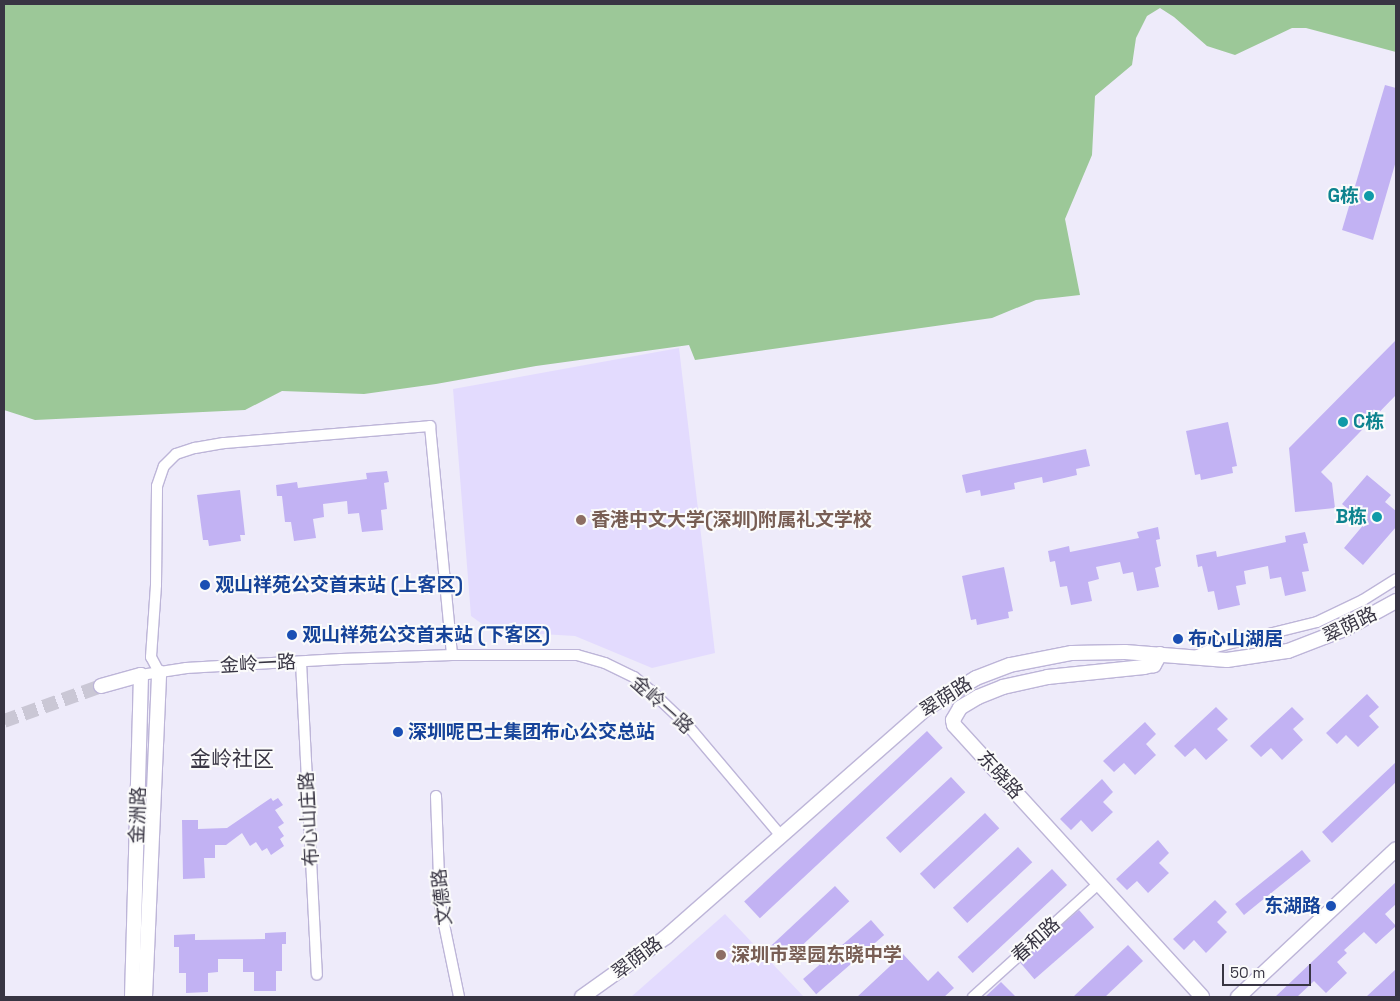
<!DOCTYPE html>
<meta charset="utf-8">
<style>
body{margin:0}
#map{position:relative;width:1400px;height:1001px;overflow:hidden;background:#eeebfa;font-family:"Space Grotesk","Noto Sans SC",sans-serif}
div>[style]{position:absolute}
.built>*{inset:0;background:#e3dbfe}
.green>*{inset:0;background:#9cc898}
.building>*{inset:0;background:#c2b2f3;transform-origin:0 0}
.secondary-tunnel>*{height:14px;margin-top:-7px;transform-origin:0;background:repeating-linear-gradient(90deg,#cac7d5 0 14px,transparent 0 21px)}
.roads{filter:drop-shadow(1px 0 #bdb5d8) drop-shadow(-1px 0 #bdb5d8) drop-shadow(0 1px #bdb5d8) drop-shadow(0 -1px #bdb5d8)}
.street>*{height:10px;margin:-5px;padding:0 5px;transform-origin:5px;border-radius:5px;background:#fff}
.secondary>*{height:14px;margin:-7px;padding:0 7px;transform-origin:7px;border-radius:7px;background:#fff}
.dots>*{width:14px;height:14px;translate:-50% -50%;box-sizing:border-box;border:2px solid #fbfbfb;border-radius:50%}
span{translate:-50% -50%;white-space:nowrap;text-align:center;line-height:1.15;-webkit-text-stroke:4px #fbfbfb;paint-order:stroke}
.culture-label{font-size:19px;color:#0d838f;font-weight:700}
.right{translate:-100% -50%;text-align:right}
.left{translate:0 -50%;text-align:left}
.education-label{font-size:19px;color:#785e54;font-weight:700}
.transit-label{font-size:19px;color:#164399;font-weight:700}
.street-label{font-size:19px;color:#383543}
.quarter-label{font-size:21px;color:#383543}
.frame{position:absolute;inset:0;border:5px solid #383543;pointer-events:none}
.scale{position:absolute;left:1222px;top:964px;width:89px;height:22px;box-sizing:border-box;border:2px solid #383543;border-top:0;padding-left:6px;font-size:15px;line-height:18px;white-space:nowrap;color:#383543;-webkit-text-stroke:4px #fbfbfb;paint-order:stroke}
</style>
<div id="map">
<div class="built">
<i style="clip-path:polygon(679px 348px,715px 653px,652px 668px,575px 636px,492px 631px,471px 616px,453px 389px)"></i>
<i style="clip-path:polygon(725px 914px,804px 997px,631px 997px)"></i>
</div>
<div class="green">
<i style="clip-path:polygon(4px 4px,1396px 4px,1396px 52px,1306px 28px,1292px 28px,1235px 55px,1207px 46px,1174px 17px,1160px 8px,1147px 16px,1136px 38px,1132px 65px,1095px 96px,1092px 155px,1065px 219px,1080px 295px,1036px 300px,992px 318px,695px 360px,689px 345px,536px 366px,436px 384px,364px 394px,282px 391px,245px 410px,35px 420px,4px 410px)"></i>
</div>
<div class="building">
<i style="clip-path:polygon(1385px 85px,1396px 88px,1396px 161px,1373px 240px,1342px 230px)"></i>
<i style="clip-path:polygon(1396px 340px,1396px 395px,1321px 472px,1332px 483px,1335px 508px,1295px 512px,1289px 448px)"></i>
<i style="clip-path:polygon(1228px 422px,1237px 466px,1232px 467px,1233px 473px,1201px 480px,1200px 474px,1195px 475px,1186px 431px)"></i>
<i style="clip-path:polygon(1086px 449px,1090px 466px,1076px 469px,1077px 475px,1043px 483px,1042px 477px,1014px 483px,1015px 489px,981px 496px,980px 490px,966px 493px,962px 475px)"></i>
<i style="clip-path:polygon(387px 471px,389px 482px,384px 483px,387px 509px,381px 510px,383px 530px,362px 532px,359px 513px,348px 514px,347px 501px,323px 504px,324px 517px,313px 519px,316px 538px,294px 541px,291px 522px,285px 522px,282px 496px,277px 496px,276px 485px,297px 482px,298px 488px,367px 479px,366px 473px)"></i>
<i style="clip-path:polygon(1367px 475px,1391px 495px,1385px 502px,1396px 511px,1396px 527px,1363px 565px,1344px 548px,1365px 523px,1342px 504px)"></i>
<i style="clip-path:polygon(240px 490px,245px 535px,240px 535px,241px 541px,209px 546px,208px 540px,203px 540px,197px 495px)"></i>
<i style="clip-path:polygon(1158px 527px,1160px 539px,1156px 540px,1161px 566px,1155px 568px,1159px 587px,1137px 591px,1133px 572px,1123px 574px,1120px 562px,1096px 567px,1099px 579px,1088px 582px,1092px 601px,1071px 605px,1067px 586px,1060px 587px,1055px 561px,1050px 562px,1048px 551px,1069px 546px,1070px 552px,1139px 538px,1137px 532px)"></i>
<i style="clip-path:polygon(1305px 532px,1308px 543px,1303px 544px,1309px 571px,1302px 572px,1306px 591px,1285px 596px,1281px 577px,1270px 579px,1268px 566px,1244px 571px,1246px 584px,1236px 586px,1240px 605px,1218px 610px,1214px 591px,1208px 592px,1202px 566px,1198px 567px,1196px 555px,1216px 551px,1217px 557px,1286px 542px,1285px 536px)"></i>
<i style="clip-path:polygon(1004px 567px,1013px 611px,1008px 612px,1009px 618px,977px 625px,976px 619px,971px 620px,962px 576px)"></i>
<i style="clip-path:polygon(1367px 694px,1379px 707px,1369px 716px,1379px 727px,1358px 747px,1346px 735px,1337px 744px,1326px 733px)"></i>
<i style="clip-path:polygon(1216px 707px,1228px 719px,1217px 729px,1228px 740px,1206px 760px,1195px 748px,1185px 757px,1174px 746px)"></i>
<i style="clip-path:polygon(1292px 707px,1304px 719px,1293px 729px,1303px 740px,1282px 760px,1271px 748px,1261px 757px,1250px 746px)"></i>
<i style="clip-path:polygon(1145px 722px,1156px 734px,1146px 744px,1156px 755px,1135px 775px,1124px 763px,1114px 772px,1103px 761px)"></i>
<i style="left:927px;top:731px;width:23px;height:250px;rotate:47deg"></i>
<i style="clip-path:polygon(1396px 762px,1396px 782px,1332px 843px,1322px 832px)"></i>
<i style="left:951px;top:777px;width:21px;height:89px;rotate:47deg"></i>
<i style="clip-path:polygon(1102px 779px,1113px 792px,1103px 802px,1113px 812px,1092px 832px,1081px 820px,1071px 830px,1060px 819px)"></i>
<i style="clip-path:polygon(271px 798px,273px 801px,278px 798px,283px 805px,275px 810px,284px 823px,278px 827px,284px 836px,280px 839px,284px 846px,271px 855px,267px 848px,262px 851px,256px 842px,250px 846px,242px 833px,226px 845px,215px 845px,215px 858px,204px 858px,205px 878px,183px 879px,182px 820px,198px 820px,198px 829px,227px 828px)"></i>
<i style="left:985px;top:813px;width:21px;height:89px;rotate:47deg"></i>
<i style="clip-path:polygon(1158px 840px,1169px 853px,1159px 863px,1169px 873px,1148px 893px,1137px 881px,1127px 890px,1116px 879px)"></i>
<i style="left:1018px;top:847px;width:21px;height:89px;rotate:47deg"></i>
<i style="left:1302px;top:850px;width:14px;height:86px;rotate:51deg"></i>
<i style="left:1052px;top:869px;width:22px;height:129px;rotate:47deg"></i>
<i style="clip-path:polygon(1396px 882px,1396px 904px,1385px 914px,1396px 926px,1376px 944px,1364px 932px,1344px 950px,1347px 953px,1337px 962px,1347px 973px,1326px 993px,1314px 981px,1297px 997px,1275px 997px)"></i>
<i style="left:835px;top:886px;width:21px;height:90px;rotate:47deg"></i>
<i style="clip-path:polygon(1215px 900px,1227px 912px,1217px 922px,1227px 932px,1206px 953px,1194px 940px,1184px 950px,1173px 939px)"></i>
<i style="left:1079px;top:910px;width:23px;height:79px;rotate:49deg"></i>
<i style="left:871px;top:920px;width:20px;height:90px;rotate:49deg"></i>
<i style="clip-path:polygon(286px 932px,286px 944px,282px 944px,282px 971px,276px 971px,276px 991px,254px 991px,254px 972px,243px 972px,243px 959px,218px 959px,218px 972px,208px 973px,208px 992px,186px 993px,186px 973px,179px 973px,179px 947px,174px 947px,174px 935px,195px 934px,195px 940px,265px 939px,265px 933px)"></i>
<i style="clip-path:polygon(1128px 945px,1143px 961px,1105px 997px,1073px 997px)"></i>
<i style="clip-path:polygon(903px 954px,928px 981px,938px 971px,954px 988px,944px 997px,857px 997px)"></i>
<i style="clip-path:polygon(1396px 969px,1396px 997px,1366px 997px)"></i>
<i style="clip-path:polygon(1001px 982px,1016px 997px,985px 997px)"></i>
</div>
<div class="secondary-tunnel">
<i style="left:4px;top:721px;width:103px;rotate:-19.8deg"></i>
</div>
<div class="roads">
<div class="street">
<i style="left:1195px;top:656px;width:23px;rotate:-23deg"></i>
<i style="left:1216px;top:647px;width:104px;rotate:-13.9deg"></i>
<i style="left:1317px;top:622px;width:51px;rotate:-25.6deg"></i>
<i style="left:1363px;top:600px;width:39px;rotate:-32deg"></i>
<i style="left:301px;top:662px;width:313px;rotate:87.1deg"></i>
<i style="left:159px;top:672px;width:17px;rotate:-118deg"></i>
<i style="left:151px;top:657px;width:72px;rotate:-86deg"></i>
<i style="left:156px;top:585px;width:99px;rotate:-89.4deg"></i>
<i style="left:157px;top:486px;width:21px;rotate:-71deg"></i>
<i style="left:164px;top:466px;width:17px;rotate:-45deg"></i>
<i style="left:176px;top:454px;width:20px;rotate:-18deg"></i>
<i style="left:195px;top:448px;width:29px;rotate:-10deg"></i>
<i style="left:224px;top:443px;width:207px;rotate:-4.7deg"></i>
<i style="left:430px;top:426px;width:230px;rotate:84.5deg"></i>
<i style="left:141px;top:675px;width:46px;rotate:-8.8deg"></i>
<i style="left:186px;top:668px;width:155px;rotate:-3.3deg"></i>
<i style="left:341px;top:659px;width:111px;rotate:-2.1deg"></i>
<i style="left:452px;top:655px;width:125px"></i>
<i style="left:577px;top:655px;width:29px;rotate:16deg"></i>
<i style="left:605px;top:663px;width:32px;rotate:26deg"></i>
<i style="left:634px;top:677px;width:22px;rotate:39deg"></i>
<i style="left:651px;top:691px;width:52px;rotate:43.5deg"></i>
<i style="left:689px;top:727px;width:143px;rotate:49.8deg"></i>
<i style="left:436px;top:796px;width:109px;rotate:87.9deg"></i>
<i style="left:440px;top:905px;width:94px;rotate:78.3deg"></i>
<i style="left:973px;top:997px;width:170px;rotate:-42.1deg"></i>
</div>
<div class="secondary">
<i style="left:1160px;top:654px;width:13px;rotate:119deg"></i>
<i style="left:1154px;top:665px;width:10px;rotate:169deg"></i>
<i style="left:1144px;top:667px;width:97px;rotate:174.1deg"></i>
<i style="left:1048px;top:677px;width:46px;rotate:167.5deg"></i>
<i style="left:1003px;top:687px;width:27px;rotate:158deg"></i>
<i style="left:978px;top:697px;width:21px;rotate:149deg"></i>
<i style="left:960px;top:708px;width:14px;rotate:120deg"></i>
<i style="left:953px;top:720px;width:5px;rotate:79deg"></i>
<i style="left:954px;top:725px;width:368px;rotate:47.6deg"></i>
<i style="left:101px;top:686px;width:41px;rotate:-15.4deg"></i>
<i style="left:141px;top:675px;width:322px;rotate:91.6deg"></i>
<i style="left:145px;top:997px;width:325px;rotate:-87.5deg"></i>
<i style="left:582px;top:997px;width:103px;rotate:-35.5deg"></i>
<i style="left:666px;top:937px;width:347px;rotate:-41.3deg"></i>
<i style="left:927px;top:708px;width:57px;rotate:-31.5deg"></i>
<i style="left:976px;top:678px;width:36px;rotate:-21deg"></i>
<i style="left:1010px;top:665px;width:63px;rotate:-11deg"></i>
<i style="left:1072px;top:653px;width:53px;rotate:-1.1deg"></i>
<i style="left:1125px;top:652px;width:102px;rotate:4.5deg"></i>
<i style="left:1227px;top:660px;width:62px;rotate:-8.4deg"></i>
<i style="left:1288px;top:651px;width:61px;rotate:-21.1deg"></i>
<i style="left:1345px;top:629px;width:58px;rotate:-28.8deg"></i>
<i style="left:1238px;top:997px;width:216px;rotate:-43.1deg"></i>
</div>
</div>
<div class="dots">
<i style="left:1369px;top:196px;background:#0f9aa8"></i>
<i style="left:1343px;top:422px;background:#0f9aa8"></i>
<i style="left:1377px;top:517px;background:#0f9aa8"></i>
<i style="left:581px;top:520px;background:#8d6e63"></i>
<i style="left:205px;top:585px;background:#1a4fb4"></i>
<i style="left:292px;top:635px;background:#1a4fb4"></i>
<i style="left:1178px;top:639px;background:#1a4fb4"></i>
<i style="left:398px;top:732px;background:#1a4fb4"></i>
<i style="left:1331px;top:906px;background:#1a4fb4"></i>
<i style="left:721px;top:955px;background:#8d6e63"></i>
</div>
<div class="culture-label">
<span class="right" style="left:1359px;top:196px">G栋</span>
<span class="left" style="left:1353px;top:422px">C栋</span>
<span class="right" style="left:1367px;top:517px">B栋</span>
</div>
<div class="education-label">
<span class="left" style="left:591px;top:520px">香港中文大学(深圳)附属礼文学校</span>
<span class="left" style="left:731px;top:955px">深圳市翠园东晓中学</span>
</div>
<div class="transit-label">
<span class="left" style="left:215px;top:585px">观山祥苑公交首末站 (上客区)</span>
<span class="left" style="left:302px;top:635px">观山祥苑公交首末站 (下客区)</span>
<span class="left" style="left:1188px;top:639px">布心山湖居</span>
<span class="left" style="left:408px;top:732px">深圳呢巴士集团布心公交总站</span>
<span class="right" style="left:1321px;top:906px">东湖路</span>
</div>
<div class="street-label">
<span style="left:1350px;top:625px;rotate:-26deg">翠荫路</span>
<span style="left:258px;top:664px;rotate:-3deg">金岭一路</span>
<span style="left:946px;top:697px;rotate:-33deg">翠荫路</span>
<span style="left:662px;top:705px;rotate:42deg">金岭一路</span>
<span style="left:1000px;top:775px;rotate:48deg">东晓路</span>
<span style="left:138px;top:815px;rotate:-88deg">金洲路</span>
<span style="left:309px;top:819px;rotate:-93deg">布心山庄路</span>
<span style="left:442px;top:897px;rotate:-96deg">文德路</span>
<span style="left:1036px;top:940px;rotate:-42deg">春和路</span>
<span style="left:637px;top:958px;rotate:-37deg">翠荫路</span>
</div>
<div class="quarter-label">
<span style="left:232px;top:759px">金岭社区</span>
</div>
<div class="frame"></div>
<div class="scale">50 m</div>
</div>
